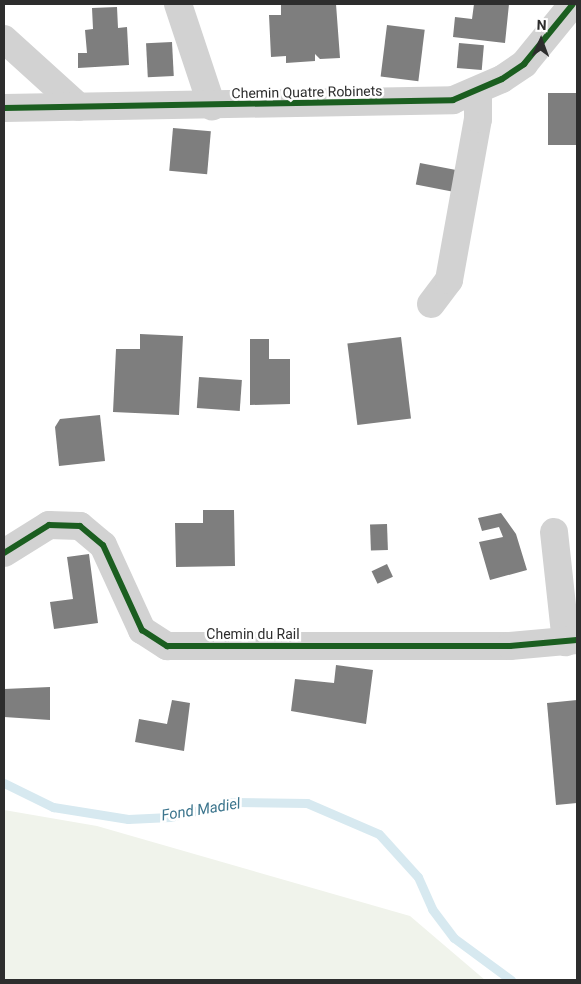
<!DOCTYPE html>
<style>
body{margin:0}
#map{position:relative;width:581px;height:984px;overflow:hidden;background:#fff;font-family:Roboto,sans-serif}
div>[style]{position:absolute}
.green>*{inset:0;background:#f0f3eb}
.stream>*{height:9px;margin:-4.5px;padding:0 4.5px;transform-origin:4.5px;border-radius:4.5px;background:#d7e9f0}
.building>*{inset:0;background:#7e7e7e;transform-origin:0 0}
.minor>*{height:28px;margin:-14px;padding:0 14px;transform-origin:14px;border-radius:14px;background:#d2d2d2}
.cycleway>*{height:6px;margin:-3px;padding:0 3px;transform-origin:3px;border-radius:3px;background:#1b5e20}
span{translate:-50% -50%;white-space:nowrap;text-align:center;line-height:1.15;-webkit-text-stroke:5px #fff;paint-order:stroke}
.street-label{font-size:14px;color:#2d2d2d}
.water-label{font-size:15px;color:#3c758d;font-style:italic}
.frame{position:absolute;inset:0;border:5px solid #2d2d2d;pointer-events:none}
.north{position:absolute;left:516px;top:15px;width:50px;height:50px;-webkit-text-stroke:4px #fff;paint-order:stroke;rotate:2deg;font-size:14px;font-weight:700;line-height:20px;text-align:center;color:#2d2d2d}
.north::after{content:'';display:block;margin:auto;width:18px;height:22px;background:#2d2d2d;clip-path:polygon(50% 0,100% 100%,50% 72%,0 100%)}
</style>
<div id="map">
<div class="green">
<i style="clip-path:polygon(4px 810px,97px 826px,410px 916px,485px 980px,4px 980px)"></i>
</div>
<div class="stream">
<i style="left:4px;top:783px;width:55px;rotate:26.1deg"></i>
<i style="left:53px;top:807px;width:76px;rotate:9.1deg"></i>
<i style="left:128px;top:819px;width:42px;rotate:-2.7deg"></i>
<i style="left:170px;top:817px;width:65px;rotate:-13.4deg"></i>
<i style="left:233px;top:802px;width:74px;rotate:0.8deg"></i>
<i style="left:307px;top:803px;width:78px;rotate:23.3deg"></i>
<i style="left:379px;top:834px;width:58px;rotate:47.8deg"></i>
<i style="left:418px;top:877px;width:35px;rotate:66deg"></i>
<i style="left:432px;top:909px;width:36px;rotate:53deg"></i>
<i style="left:454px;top:938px;width:71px;rotate:36.4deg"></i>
</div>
<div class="building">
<i style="clip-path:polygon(281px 4px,336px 4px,340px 58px,320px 59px,315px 54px,315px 61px,286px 63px,286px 56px,271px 57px,269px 15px,281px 15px)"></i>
<i style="clip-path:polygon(474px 4px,509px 4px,505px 43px,453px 37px,455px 17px,472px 19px)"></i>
<i style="clip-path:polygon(117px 7px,118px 28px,127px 27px,129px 65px,78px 68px,78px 53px,87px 53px,85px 30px,93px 29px,92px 8px)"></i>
<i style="left:387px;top:25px;width:38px;height:52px;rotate:7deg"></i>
<i style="left:172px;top:42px;width:34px;height:26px;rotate:87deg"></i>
<i style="left:459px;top:43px;width:25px;height:25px;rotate:5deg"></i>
<i style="left:548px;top:93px;width:29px;height:52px"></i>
<i style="left:173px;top:128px;width:38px;height:43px;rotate:5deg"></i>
<i style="left:420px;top:163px;width:38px;height:22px;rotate:11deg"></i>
<i style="clip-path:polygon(140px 334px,183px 336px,179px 415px,113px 412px,116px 349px,140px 349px)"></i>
<i style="left:401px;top:337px;width:82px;height:54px;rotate:83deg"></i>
<i style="clip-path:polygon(250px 339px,269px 339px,269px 359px,290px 359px,290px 404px,250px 405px)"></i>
<i style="left:199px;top:377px;width:43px;height:31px;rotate:4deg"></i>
<i style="clip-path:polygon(100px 415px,105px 461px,59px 466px,55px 427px,60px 419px)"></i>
<i style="clip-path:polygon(203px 510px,234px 510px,235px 566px,176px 567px,175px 523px,203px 523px)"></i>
<i style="clip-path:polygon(501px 513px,516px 534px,527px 570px,490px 580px,479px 542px,503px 537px,499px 527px,482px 531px,478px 518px)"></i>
<i style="left:387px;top:524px;width:26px;height:17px;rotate:88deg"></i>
<i style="clip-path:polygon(89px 554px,98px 623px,54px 629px,50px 602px,73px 599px,67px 557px)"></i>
<i style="left:387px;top:564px;width:14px;height:17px;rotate:65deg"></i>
<i style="clip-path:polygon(336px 665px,373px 670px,366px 724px,291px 711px,295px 679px,334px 683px)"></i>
<i style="clip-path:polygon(50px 687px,50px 720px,4px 717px,4px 689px)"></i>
<i style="clip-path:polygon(172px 700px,190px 703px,184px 751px,135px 742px,139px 719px,167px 724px)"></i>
<i style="clip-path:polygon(577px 700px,577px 803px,556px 805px,547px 703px)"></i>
</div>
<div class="minor">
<i style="left:178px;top:4px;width:108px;rotate:71.6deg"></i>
<i style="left:4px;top:39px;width:101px;rotate:42.2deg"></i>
<i style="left:4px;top:108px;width:449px;rotate:-1deg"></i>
<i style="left:453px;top:100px;width:53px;rotate:-23.2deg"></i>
<i style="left:502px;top:79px;width:27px;rotate:-34deg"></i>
<i style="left:524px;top:64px;width:77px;rotate:-50.8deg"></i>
<i style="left:431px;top:304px;width:30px;rotate:-53deg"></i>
<i style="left:449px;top:280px;width:164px;rotate:-79.8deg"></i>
<i style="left:478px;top:119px;width:28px;rotate:-90deg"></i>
<i style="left:554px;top:532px;width:111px;rotate:83.8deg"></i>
<i style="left:4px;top:553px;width:53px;rotate:-31.9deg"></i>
<i style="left:49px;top:525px;width:31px;rotate:2deg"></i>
<i style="left:80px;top:526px;width:30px;rotate:40deg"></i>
<i style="left:103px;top:545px;width:94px;rotate:65.4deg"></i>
<i style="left:142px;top:630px;width:30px;rotate:33deg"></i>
<i style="left:167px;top:646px;width:343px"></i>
<i style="left:510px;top:646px;width:67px;rotate:-5.1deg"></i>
</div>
<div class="cycleway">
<i style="left:4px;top:108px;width:449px;rotate:-1deg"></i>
<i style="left:453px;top:100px;width:53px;rotate:-23.2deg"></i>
<i style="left:502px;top:79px;width:27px;rotate:-34deg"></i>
<i style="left:524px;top:64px;width:77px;rotate:-50.8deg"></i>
<i style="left:4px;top:553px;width:53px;rotate:-31.9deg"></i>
<i style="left:49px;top:525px;width:31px;rotate:2deg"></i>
<i style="left:80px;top:526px;width:30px;rotate:40deg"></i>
<i style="left:103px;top:545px;width:94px;rotate:65.4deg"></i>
<i style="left:142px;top:630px;width:30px;rotate:33deg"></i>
<i style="left:167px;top:646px;width:343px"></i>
<i style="left:510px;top:646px;width:67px;rotate:-5.1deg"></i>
</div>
<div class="street-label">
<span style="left:307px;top:92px;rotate:-1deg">Chemin Quatre Robinets</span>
<span style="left:253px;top:634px">Chemin du Rail</span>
</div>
<div class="water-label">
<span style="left:201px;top:810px;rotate:-9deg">Fond Madiel</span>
</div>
<div class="frame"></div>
<div class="north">N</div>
</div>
